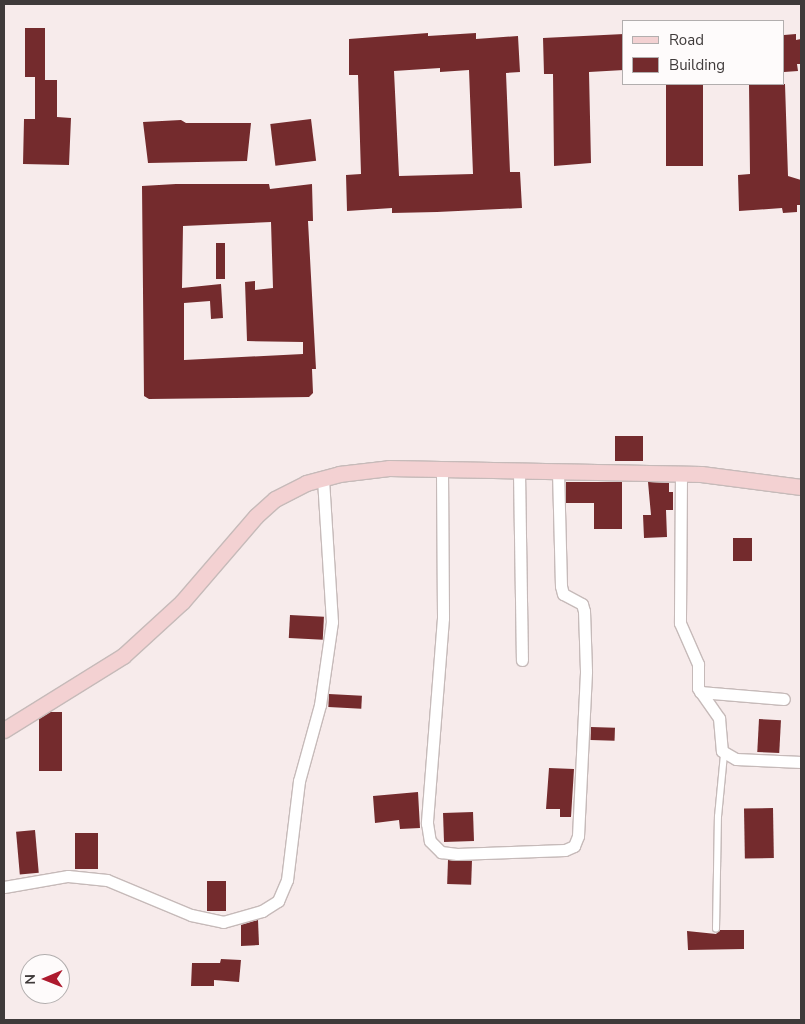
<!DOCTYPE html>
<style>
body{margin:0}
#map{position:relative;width:805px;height:1024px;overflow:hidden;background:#f7ebeb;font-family:"Nunito Sans",sans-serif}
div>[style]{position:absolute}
.building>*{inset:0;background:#742b2d;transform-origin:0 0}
.roads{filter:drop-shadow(1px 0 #c6bab9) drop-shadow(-1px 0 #c6bab9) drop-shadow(0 1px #c6bab9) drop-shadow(0 -1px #c6bab9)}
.lane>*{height:5.5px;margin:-2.75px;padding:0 2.75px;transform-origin:2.75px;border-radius:2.75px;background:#fff}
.street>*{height:11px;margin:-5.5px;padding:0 5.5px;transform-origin:5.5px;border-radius:5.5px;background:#fff}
.secondary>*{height:15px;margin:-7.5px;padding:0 7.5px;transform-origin:7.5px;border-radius:7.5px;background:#f3d1d2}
span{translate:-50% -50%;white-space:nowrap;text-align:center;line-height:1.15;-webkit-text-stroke:5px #fefbfb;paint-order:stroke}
.frame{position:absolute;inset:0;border:5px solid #3f3a3a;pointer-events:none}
.legend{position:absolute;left:622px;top:20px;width:162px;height:65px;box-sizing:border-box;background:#fefbfb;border:1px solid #b2aeae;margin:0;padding:6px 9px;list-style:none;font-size:15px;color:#3f3a3a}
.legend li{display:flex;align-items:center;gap:10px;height:25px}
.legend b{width:25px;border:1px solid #b2aeae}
.north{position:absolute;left:20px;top:954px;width:50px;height:50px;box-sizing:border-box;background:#fefbfb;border:1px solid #b2aeae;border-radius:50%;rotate:269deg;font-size:14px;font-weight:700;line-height:20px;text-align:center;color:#3f3a3a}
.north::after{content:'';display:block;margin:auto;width:18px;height:22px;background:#ae1a2e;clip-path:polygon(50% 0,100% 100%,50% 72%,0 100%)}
</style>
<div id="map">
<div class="building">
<i style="clip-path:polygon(25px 28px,45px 28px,45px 80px,57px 80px,57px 117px,71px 118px,69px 165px,23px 164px,24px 119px,35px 119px,35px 77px,25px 77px)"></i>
<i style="clip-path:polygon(evenodd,428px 33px,428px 36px,476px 33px,476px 39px,518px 36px,520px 72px,506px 73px,510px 172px,520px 172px,522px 208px,437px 212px,392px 213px,392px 208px,347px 211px,346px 175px,361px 174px,358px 75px,349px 75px,349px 39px,428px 33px,440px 68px,440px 72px,469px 70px,473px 174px,399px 176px,394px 71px,440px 68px)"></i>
<i style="clip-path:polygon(624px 34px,624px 70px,589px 72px,591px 163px,554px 166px,553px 74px,544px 74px,543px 38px)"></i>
<i style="clip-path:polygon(796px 34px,796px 40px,801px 39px,801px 64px,797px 64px,798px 71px,784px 72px,784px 35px)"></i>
<i style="left:666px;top:84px;width:37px;height:82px"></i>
<i style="clip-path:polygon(749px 84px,785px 84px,788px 176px,801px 180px,801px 205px,797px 205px,797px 212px,783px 213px,782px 208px,739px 211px,738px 175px,750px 174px)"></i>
<i style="left:311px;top:119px;width:42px;height:41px;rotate:83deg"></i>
<i style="clip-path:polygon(181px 120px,186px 123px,251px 123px,247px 161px,148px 163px,143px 122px)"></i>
<i style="clip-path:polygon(evenodd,176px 184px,269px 184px,270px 189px,312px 184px,313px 221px,308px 221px,316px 369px,312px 369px,313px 393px,309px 397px,149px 399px,144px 396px,142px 186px,176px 184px,271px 222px,273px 288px,255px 290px,255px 281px,245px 282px,247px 341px,303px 342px,303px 354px,184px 360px,184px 303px,210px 301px,211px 319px,223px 318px,221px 284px,182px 288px,183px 226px,271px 222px)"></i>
<i style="left:216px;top:243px;width:9px;height:36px"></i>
<i style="left:615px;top:436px;width:28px;height:25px"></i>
<i style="clip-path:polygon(566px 482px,622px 482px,622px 529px,594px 529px,594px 503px,566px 503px)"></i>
<i style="clip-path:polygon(648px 482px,669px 483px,669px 492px,673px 492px,673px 510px,666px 510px,667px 537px,644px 538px,643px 515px,651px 515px)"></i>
<i style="left:733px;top:538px;width:19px;height:23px"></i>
<i style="left:290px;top:615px;width:34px;height:23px;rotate:3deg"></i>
<i style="left:329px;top:694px;width:33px;height:13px;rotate:3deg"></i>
<i style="clip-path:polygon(50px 712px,62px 712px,62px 771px,39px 771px,39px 719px)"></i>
<i style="left:759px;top:719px;width:22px;height:33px;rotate:3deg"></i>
<i style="left:591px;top:727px;width:24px;height:13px;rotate:2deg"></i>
<i style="clip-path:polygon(549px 768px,574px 769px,571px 817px,560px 817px,560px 809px,546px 809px)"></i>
<i style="clip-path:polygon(418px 792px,420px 828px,400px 829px,399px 820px,375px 823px,373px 796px)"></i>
<i style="left:773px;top:808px;width:50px;height:29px;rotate:89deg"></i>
<i style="left:473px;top:812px;width:29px;height:30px;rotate:88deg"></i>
<i style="left:35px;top:830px;width:43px;height:19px;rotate:85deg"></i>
<i style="left:75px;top:833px;width:23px;height:36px"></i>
<i style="left:448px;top:860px;width:24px;height:24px;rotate:2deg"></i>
<i style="left:207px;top:881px;width:19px;height:30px"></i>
<i style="clip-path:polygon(258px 920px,259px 945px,241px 946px,241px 925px)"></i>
<i style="clip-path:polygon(720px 930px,744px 930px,744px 949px,688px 950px,687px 931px,716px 934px)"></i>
<i style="clip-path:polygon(221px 959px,241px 960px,239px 982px,214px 980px,214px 986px,191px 986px,192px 963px,220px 963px)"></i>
</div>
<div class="roads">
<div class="lane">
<i style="left:716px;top:929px;width:112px;rotate:-89deg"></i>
<i style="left:718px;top:817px;width:62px;rotate:-84.5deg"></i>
</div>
<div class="street">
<i style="left:442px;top:472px;width:146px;rotate:89.6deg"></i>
<i style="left:443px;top:618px;width:206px;rotate:94.5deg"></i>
<i style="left:427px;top:823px;width:18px;rotate:81deg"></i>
<i style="left:430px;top:841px;width:16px;rotate:45deg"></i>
<i style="left:441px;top:852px;width:16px;rotate:7deg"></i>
<i style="left:457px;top:854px;width:108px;rotate:-2.1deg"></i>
<i style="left:565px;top:850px;width:10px;rotate:-24deg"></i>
<i style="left:574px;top:846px;width:11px;rotate:-68deg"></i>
<i style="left:578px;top:836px;width:165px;rotate:-87.2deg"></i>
<i style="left:586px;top:671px;width:60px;rotate:-91.9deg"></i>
<i style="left:584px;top:611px;width:7px;rotate:-106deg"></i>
<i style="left:582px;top:604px;width:21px;rotate:-152deg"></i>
<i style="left:563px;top:594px;width:8px;rotate:-104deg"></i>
<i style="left:561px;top:586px;width:114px;rotate:-91.5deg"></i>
<i style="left:519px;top:472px;width:188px;rotate:89.1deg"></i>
<i style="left:681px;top:473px;width:150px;rotate:90.4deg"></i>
<i style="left:680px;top:623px;width:45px;rotate:66.3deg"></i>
<i style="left:698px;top:664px;width:24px;rotate:90deg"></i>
<i style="left:698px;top:688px;width:37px;rotate:55deg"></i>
<i style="left:719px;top:718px;width:33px;rotate:85deg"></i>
<i style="left:722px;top:751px;width:16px;rotate:30deg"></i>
<i style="left:736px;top:759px;width:65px;rotate:2.6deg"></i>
<i style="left:700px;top:692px;width:84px;rotate:4.8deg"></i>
<i style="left:4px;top:887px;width:65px;rotate:-9.8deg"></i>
<i style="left:68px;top:876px;width:39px;rotate:6deg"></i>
<i style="left:107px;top:880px;width:91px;rotate:22.6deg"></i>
<i style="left:191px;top:915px;width:33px;rotate:12deg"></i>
<i style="left:223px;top:922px;width:41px;rotate:-15.8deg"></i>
<i style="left:262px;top:911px;width:19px;rotate:-32deg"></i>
<i style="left:278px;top:901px;width:23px;rotate:-67deg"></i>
<i style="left:287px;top:880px;width:100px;rotate:-83.1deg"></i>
<i style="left:299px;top:781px;width:79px;rotate:-74.6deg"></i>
<i style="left:320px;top:705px;width:84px;rotate:-81.8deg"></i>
<i style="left:332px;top:622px;width:144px;rotate:-93.6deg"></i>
</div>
<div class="secondary">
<i style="left:4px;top:730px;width:140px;rotate:-31.9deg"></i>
<i style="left:123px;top:656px;width:80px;rotate:-42.5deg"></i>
<i style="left:182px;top:602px;width:113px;rotate:-49.3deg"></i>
<i style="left:256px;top:516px;width:25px;rotate:-42deg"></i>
<i style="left:275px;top:499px;width:35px;rotate:-27deg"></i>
<i style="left:306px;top:483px;width:34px;rotate:-15deg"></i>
<i style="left:339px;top:474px;width:50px;rotate:-6.8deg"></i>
<i style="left:389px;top:468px;width:312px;rotate:1.1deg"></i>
<i style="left:701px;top:474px;width:101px;rotate:7.4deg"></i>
</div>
</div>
<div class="frame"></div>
<ul class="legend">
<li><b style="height:6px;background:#f3d1d2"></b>Road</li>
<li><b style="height:14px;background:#742b2d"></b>Building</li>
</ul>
<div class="north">N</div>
</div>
